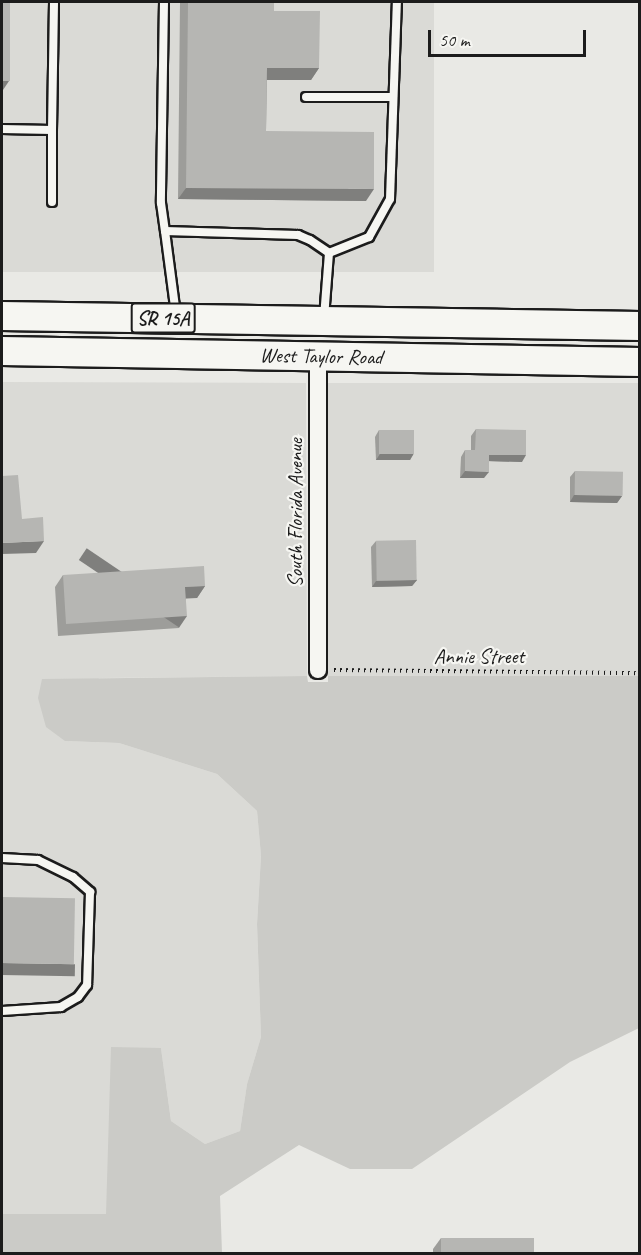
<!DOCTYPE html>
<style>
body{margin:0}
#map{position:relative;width:641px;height:1255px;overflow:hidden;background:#e9e9e5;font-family:Caveat,sans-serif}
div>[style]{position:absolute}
.built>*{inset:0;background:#dadad6;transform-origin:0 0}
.green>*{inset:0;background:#cbcbc7}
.path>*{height:4px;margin-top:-2px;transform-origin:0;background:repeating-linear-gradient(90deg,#1c1c1c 0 1.5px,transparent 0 6px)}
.roads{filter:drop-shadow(2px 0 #1c1c1c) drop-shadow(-2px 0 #1c1c1c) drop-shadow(0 2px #1c1c1c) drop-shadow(0 -2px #1c1c1c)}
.service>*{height:8px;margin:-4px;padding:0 4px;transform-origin:4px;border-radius:4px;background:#f6f6f2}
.minor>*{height:16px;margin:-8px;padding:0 8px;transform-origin:8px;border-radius:8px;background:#f6f6f2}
.trunk>*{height:28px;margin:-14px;padding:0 14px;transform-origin:14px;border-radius:14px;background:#f6f6f2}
.wall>*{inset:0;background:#9d9d9a}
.shaded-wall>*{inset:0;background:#7f7f7d;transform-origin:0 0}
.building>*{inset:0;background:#b6b6b3;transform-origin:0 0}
span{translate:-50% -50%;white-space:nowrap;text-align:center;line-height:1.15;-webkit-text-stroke:4.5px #f6f6f2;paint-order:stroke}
.shield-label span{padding:2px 4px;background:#f6f6f2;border:2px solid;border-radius:4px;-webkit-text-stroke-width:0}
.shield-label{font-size:20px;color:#1c1c1c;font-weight:700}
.street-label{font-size:21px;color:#1c1c1c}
.frame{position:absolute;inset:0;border:3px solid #1c1c1c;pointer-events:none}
.scale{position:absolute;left:428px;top:30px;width:158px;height:27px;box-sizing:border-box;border:3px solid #1c1c1c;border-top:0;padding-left:8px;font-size:18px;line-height:21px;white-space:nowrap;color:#1c1c1c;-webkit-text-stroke:4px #f6f6f2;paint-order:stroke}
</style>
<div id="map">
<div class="built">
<i style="left:2px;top:2px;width:432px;height:270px"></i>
<i style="clip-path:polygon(2px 382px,306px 383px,307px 676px,99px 678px,65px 741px,119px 743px,217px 774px,257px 811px,261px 856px,257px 924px,261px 1037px,247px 1084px,240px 1131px,205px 1144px,171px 1121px,161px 1048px,106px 1214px,2px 1214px)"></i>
<i style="left:327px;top:383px;width:312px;height:293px"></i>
</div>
<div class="green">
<i style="clip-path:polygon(307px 676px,308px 682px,328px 682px,328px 676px,639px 676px,639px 1028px,570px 1062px,412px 1169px,350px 1169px,299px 1145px,220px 1196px,222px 1253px,2px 1253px,2px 1214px,106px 1214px,111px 1047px,161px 1048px,171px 1121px,205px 1144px,240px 1131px,247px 1084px,261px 1037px,257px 924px,261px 856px,257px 811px,217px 774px,119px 743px,65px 741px,46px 727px,38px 698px,42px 679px)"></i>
</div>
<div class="path">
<i style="left:334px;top:670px;width:306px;rotate:0.6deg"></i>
</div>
<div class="roads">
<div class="service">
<i style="left:164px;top:2px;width:201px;rotate:90.9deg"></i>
<i style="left:161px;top:203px;width:28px;rotate:82deg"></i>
<i style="left:165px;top:231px;width:133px;rotate:1.7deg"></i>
<i style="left:298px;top:235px;width:13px;rotate:23deg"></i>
<i style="left:310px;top:240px;width:23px;rotate:34deg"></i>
<i style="left:329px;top:253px;width:65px;rotate:94.4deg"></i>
<i style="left:306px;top:97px;width:87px"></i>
<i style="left:2px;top:129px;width:50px;rotate:1.1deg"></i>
<i style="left:52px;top:130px;width:72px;rotate:90deg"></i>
<i style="left:52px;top:130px;width:128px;rotate:-89.1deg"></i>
<i style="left:165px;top:231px;width:85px;rotate:82.5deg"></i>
<i style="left:329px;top:253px;width:43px;rotate:-21.8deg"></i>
<i style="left:369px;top:237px;width:43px;rotate:-61.1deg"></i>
<i style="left:390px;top:199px;width:197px;rotate:-88deg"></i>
<i style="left:2px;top:858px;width:36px;rotate:3deg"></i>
<i style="left:38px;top:860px;width:39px;rotate:26deg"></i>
<i style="left:73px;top:877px;width:23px;rotate:41deg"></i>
<i style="left:90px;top:892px;width:93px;rotate:91.8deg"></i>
<i style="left:87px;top:985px;width:15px;rotate:127deg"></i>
<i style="left:78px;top:997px;width:20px;rotate:150deg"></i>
<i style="left:61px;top:1007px;width:59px;rotate:176.1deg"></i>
</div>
<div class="minor">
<i style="left:318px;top:670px;width:314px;rotate:-90deg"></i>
</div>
<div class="trunk">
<i style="left:2px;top:316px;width:638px;rotate:0.9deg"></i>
<i style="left:2px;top:351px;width:638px;rotate:0.99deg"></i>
</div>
</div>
<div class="wall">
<i style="clip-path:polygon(180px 2px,274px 2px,274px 11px,319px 68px,311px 80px,267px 80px,266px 131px,366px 201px,178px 199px)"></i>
<i style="clip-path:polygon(476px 429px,522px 462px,489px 461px,484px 478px,460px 478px,461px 457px,465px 450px,471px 450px,471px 436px)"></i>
<i style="clip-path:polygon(379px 430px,414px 453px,410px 460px,376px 460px,375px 437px)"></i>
<i style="clip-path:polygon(575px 471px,622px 496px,617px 503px,570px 502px,570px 477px)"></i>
<i style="clip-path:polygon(376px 541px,417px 580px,412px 586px,372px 587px,371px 547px)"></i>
<i style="clip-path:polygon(63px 575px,205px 586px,197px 598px,186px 598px,179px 628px,58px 636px,55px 587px)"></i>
<i style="clip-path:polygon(441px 1238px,534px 1254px,433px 1254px,433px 1249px)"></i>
</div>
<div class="shaded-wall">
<i style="clip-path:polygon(267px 68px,319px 68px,311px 80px,259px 80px)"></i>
<i style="clip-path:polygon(2px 81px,9px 81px,3px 90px,2px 90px)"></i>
<i style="clip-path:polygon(186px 188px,374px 189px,366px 201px,178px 199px)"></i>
<i style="clip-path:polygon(414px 453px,410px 460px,376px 460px,380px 454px)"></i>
<i style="clip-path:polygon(489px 455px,526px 455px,522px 462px,485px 461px)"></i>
<i style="clip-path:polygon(465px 471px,489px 472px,484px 478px,460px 478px)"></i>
<i style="clip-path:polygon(574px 495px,622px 496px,617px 503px,570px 502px)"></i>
<i style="clip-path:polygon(44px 541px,36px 553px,2px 554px,2px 543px)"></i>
<i style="clip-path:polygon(417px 580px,412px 586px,372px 587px,376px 581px)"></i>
<i style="clip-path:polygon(205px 586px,197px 598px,177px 599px,185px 587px)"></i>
<i style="left:187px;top:616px;width:14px;height:121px;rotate:124deg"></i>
<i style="left:2px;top:963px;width:73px;height:12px;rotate:1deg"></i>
</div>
<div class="building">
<i style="left:2px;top:2px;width:8px;height:79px"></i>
<i style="clip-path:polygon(188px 2px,274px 2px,274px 11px,320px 11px,319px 68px,267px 68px,266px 131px,374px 132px,374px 189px,186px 188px)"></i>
<i style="clip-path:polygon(476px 429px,526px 430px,526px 455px,489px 455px,489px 472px,465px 471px,465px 450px,475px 450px)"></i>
<i style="left:379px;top:430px;width:35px;height:24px"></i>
<i style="left:575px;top:471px;width:48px;height:24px;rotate:1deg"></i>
<i style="clip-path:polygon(18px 475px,22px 519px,43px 517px,44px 541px,2px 543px,2px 476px)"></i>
<i style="left:416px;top:540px;width:40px;height:40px;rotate:89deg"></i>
<i style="clip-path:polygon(204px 566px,205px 586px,185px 587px,187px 616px,66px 624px,63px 575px)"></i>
<i style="left:2px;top:897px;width:73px;height:66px;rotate:1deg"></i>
<i style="left:441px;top:1238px;width:93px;height:16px"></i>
</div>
<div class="shield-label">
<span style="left:163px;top:318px">SR 15A</span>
</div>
<div class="street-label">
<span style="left:321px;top:356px;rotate:1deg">West Taylor Road</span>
<span style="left:295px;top:513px;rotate:-90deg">South Florida Avenue</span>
<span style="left:479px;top:656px">Annie Street</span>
</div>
<div class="frame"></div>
<div class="scale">50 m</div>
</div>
